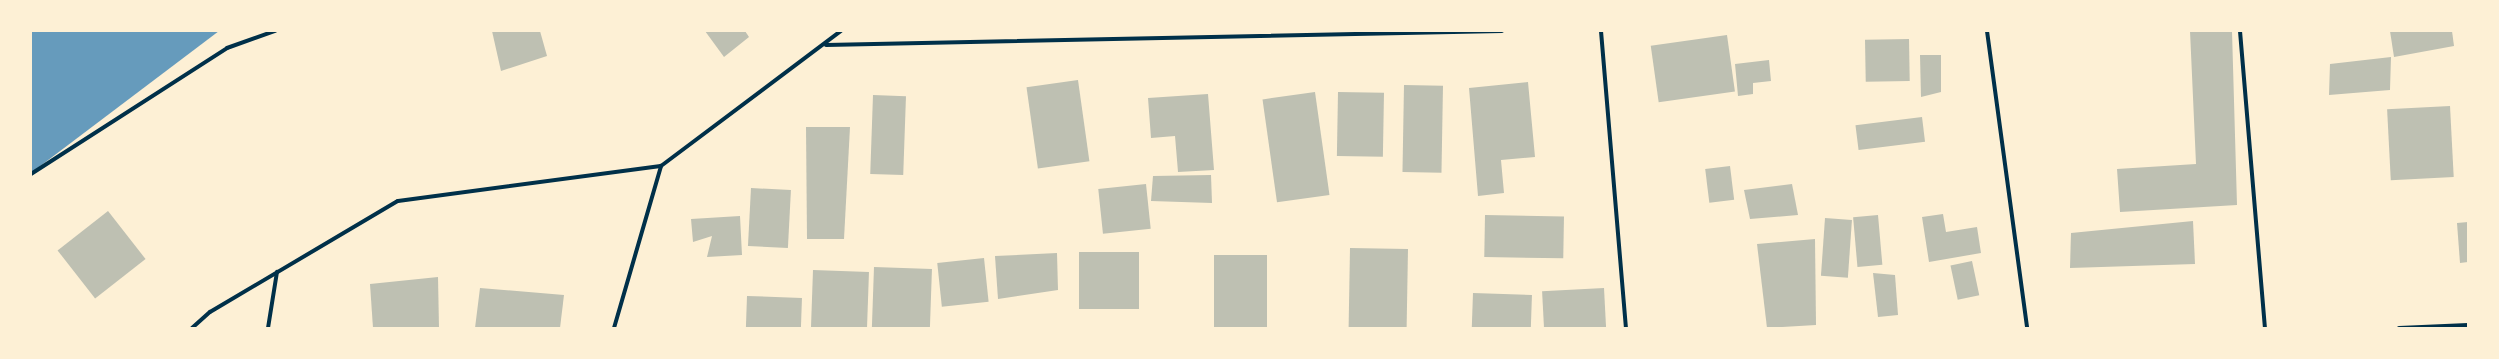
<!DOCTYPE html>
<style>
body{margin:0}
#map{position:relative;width:2499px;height:359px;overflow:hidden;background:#fdf0d5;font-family:Cabin,sans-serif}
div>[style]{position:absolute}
.water>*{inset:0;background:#669bbc}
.building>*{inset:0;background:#bec0b2;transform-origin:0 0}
.minor>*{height:4px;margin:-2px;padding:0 2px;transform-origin:2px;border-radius:2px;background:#003049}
span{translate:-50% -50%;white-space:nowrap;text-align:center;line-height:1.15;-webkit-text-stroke:3.5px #fdf0d5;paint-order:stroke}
.frame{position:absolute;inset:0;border:32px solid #fdf0d5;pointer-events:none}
</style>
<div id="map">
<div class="water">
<i style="clip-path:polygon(31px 31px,219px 31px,31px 173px)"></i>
</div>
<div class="building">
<i style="clip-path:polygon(492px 31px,540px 31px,547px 56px,501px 71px)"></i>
<i style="clip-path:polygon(705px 31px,745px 31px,749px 37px,724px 57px)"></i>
<i style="clip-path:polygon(2190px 31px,2232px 31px,2237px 205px,2120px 212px,2117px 169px,2196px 164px)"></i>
<i style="clip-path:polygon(2390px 31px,2452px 31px,2454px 46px,2394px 57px)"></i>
<i style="left:1727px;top:35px;width:57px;height:77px;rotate:82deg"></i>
<i style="left:1909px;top:39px;width:42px;height:44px;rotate:89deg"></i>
<i style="clip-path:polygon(1920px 55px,1941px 55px,1941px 92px,1921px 97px)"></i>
<i style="clip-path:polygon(2391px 57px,2390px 90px,2329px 95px,2330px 64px)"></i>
<i style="clip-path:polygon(1769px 60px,1771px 81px,1753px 83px,1753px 94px,1738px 96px,1735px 64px)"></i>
<i style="left:1078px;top:80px;width:82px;height:52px;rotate:82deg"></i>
<i style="clip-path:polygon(1528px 82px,1535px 157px,1501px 160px,1504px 193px,1478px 196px,1469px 88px)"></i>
<i style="left:1404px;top:85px;width:39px;height:87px;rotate:1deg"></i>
<i style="left:1315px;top:92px;width:104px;height:53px;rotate:82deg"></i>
<i style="left:1338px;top:92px;width:46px;height:64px;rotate:1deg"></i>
<i style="clip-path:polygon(1208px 94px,1214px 170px,1178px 172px,1175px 136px,1151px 138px,1148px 98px)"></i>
<i style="left:873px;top:95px;width:33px;height:79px;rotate:2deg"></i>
<i style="left:2450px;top:106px;width:71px;height:63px;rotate:87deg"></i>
<i style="left:1922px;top:117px;width:25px;height:67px;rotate:83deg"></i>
<i style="clip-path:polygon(806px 127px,850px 127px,844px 239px,807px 239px)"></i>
<i style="left:1730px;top:166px;width:34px;height:25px;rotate:83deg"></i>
<i style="clip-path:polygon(1211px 175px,1212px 203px,1151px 201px,1153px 176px)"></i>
<i style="left:1146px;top:184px;width:45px;height:48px;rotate:84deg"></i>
<i style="clip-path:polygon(1792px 184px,1798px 215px,1750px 219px,1744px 190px)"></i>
<i style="left:751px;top:188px;width:40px;height:58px;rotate:3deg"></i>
<i style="left:108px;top:211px;width:61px;height:64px;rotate:52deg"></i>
<i style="clip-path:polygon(1943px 214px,1946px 232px,1977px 227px,1981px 253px,1929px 262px,1922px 217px)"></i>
<i style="left:1485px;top:215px;width:79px;height:42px;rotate:1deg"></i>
<i style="left:1878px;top:215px;width:50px;height:25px;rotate:85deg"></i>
<i style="clip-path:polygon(740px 216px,742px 255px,707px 257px,712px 236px,693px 242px,691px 219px)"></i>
<i style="left:1825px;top:218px;width:27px;height:58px;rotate:4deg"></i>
<i style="clip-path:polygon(2193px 221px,2195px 264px,2070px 268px,2071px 233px)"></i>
<i style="clip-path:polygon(2468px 222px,2468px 262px,2460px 263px,2457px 223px)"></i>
<i style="clip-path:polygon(1815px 239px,1816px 325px,1767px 328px,1757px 244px)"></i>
<i style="left:1350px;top:248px;width:58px;height:80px;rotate:1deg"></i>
<i style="left:1079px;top:252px;width:60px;height:57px"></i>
<i style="clip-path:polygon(1057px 253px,1058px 290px,998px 299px,995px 256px)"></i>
<i style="left:1214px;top:255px;width:53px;height:73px"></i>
<i style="left:984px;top:258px;width:44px;height:47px;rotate:84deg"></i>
<i style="left:1972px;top:261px;width:35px;height:22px;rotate:78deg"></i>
<i style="left:874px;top:267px;width:58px;height:61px;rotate:2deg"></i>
<i style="left:813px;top:270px;width:56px;height:58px;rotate:2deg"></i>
<i style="clip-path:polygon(1873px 273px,1895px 275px,1898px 315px,1878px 317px)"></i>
<i style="clip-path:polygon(438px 277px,439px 328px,373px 328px,370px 284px)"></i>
<i style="clip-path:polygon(480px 288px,564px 295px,560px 328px,475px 328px)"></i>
<i style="left:1604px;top:288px;width:40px;height:62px;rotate:87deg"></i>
<i style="left:1473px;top:293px;width:59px;height:35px;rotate:2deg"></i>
<i style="left:747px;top:296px;width:55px;height:32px;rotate:2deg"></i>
</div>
<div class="minor">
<i style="left:1601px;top:31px;width:298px;rotate:85.2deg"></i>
<i style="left:1987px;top:31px;width:300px;rotate:82.3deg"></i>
<i style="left:2240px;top:31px;width:298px;rotate:85.2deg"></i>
<i style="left:826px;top:45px;width:676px;rotate:-1.19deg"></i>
<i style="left:31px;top:174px;width:233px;rotate:-32.7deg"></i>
<i style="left:227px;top:48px;width:51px;rotate:-19.5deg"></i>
<i style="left:192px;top:328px;width:24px;rotate:-42deg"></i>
<i style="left:210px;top:312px;width:218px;rotate:-30.6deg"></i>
<i style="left:398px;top:201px;width:265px;rotate:-7.6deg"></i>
<i style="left:268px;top:328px;width:57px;rotate:-80.9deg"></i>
<i style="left:614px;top:328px;width:169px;rotate:-73.8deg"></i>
<i style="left:661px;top:166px;width:225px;rotate:-36.9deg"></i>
<i style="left:2399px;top:328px;width:69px;rotate:-2.5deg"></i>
</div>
<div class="frame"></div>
</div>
